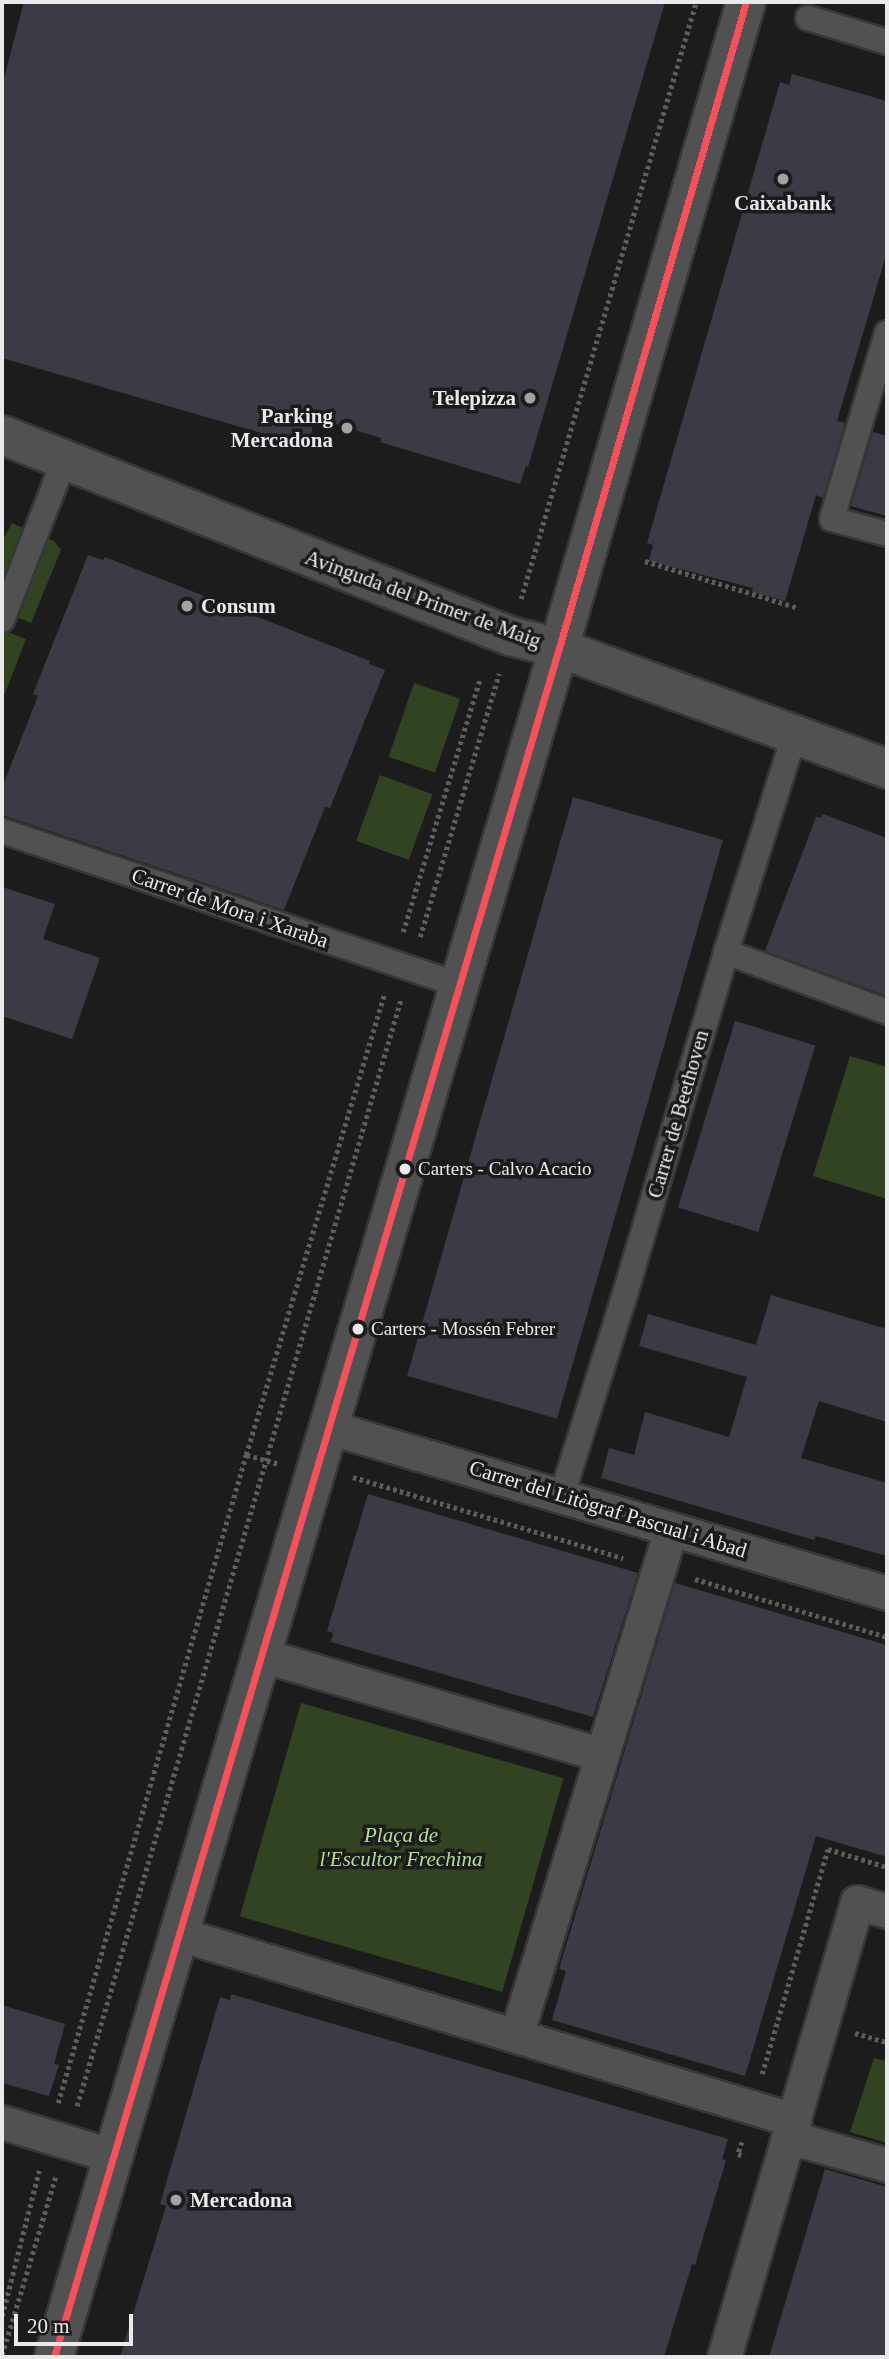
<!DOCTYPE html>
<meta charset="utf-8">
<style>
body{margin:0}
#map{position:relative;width:889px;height:2359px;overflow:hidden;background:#1c1c1d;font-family:"Times New Roman",serif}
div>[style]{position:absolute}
.green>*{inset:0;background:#314321;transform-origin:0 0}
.building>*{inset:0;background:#3c3a45;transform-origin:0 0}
.path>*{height:4.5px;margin-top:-2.25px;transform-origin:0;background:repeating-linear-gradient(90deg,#5d5d5e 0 3.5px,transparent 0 7px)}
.roads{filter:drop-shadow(2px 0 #373738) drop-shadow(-2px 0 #373738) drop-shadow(0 2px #373738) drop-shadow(0 -2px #373738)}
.pedestrian>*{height:24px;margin:-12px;padding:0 12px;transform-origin:12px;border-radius:12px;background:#515152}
.minor>*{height:33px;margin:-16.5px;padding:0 16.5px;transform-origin:16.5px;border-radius:16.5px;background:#515152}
.tertiary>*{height:38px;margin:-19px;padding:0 19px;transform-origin:19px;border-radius:19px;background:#515152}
.bus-1>*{height:7px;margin:-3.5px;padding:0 3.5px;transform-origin:3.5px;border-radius:3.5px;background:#f6515a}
.dots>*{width:19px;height:19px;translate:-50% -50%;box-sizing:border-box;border:4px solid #1b1b1e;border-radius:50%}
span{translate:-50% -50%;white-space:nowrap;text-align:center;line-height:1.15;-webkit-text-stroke:7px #1b1b1e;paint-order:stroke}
.bus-label{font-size:19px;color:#e9eaeb}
.left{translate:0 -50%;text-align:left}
.poi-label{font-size:21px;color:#e9eaeb;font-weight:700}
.right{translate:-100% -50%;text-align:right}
.street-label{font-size:21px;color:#e9eaeb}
.park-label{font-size:21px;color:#b3df8f;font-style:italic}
.frame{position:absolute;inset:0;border:4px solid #e9eaeb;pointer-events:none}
.scale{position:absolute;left:14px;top:2314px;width:119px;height:32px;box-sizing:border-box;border:4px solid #e9eaeb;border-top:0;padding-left:9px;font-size:21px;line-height:24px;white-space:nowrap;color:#e9eaeb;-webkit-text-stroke:5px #1b1b1e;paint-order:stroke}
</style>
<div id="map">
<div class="green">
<i style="clip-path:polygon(12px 523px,54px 541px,61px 550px,31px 623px,2px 611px,2px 541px)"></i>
<i style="clip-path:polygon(2px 630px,26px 639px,2px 701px)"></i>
<i style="left:414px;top:683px;width:49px;height:78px;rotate:19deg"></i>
<i style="left:380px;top:775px;width:56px;height:70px;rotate:20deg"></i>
<i style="clip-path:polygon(850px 1056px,887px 1067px,887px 1199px,813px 1176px)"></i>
<i style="left:301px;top:1703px;width:273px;height:222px;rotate:16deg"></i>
<i style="clip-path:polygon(874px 2058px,887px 2061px,887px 2143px,850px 2132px)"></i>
</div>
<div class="building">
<i style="clip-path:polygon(24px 2px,665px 2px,528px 467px,526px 466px,520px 484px,380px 442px,381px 438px,315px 418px,309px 441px,293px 437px,292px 442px,2px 358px,2px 86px)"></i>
<i style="clip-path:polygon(792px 74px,887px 101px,887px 252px,837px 421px,845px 423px,823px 498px,816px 495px,785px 601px,752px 592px,753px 588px,649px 561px,653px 545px,647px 543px,780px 82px,789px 85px)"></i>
<i style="clip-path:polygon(873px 432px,887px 436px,887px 516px,851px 506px)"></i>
<i style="clip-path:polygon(88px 555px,103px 560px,105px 557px,370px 661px,369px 664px,385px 670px,330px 808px,325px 807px,284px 910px,2px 815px,2px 788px,38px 696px,33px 694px)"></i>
<i style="left:573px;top:797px;width:156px;height:602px;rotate:16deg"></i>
<i style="clip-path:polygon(823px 814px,887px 838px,887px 996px,765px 951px,816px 817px,821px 818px)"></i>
<i style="clip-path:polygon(2px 887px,55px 904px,43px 939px,100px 958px,72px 1039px,2px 1016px)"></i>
<i style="left:735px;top:1021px;width:84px;height:195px;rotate:17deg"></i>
<i style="clip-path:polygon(771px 1295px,887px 1329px,887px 1422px,819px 1401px,801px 1458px,887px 1483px,887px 1556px,816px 1536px,814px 1540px,601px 1478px,609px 1448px,634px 1455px,645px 1412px,729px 1437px,747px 1377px,639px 1346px,648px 1314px,756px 1345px)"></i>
<i style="clip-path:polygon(368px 1494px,638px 1573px,593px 1717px,331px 1642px,333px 1633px,327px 1631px)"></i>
<i style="clip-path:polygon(675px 1583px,887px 1645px,887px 1857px,816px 1836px,745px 2076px,552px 2020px,566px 1971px,559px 1969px)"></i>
<i style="clip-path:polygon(231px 1994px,728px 2139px,722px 2159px,726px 2160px,695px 2265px,692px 2264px,664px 2357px,120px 2357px,166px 2206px,160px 2204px,220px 1997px,230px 2000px)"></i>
<i style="clip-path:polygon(2px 2005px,65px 2024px,54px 2064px,59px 2065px,49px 2096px,2px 2083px)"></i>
<i style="clip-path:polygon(825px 2169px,887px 2187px,887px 2357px,769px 2357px)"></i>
</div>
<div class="path">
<i style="left:645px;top:561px;width:161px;rotate:17deg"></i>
<i style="left:521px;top:599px;width:622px;rotate:-73.66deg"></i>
<i style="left:403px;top:932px;width:264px;rotate:-73.1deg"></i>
<i style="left:420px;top:937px;width:275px;rotate:-73.3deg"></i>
<i style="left:277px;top:1464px;width:32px;rotate:-164deg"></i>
<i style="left:246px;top:1455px;width:481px;rotate:-73.3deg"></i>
<i style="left:353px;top:1477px;width:282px;rotate:16.7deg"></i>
<i style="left:695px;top:1579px;width:201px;rotate:16.8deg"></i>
<i style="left:855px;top:2033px;width:33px;rotate:16deg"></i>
<i style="left:762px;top:2074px;width:234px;rotate:-73.7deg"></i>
<i style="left:828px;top:1849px;width:62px;rotate:17deg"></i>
<i style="left:58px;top:2103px;width:675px;rotate:-73.82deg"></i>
<i style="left:77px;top:2106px;width:1153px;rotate:-73.69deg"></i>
<i style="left:742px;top:2142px;width:13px;rotate:108deg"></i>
<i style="left:738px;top:2154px;width:7px;rotate:16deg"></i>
<i style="left:2px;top:2316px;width:150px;rotate:-75.7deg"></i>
<i style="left:2px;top:2355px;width:188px;rotate:-73.3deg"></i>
</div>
<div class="roads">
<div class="pedestrian">
<i style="left:808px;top:18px;width:83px;rotate:16.9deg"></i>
<i style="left:887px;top:333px;width:194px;rotate:106.5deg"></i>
<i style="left:832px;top:519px;width:57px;rotate:15.3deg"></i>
<i style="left:2px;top:620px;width:171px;rotate:-68.7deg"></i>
<i style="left:2px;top:831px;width:482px;rotate:18.6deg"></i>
<i style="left:726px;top:952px;width:172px;rotate:20.4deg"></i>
<i style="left:562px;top:1495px;width:211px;rotate:-72.6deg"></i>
<i style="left:625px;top:1294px;width:357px;rotate:-73.5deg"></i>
<i style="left:726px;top:952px;width:230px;rotate:-72.5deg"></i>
</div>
<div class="minor">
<i style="left:328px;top:1427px;width:583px;rotate:16.54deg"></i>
<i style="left:261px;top:1655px;width:355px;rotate:16.3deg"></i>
<i style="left:179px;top:1934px;width:643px;rotate:16.83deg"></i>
<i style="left:516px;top:2036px;width:530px;rotate:-73deg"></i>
<i style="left:2px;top:2122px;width:116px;rotate:17deg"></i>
<i style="left:789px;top:2137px;width:102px;rotate:15.9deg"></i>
<i style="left:724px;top:2357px;width:474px;rotate:-73.7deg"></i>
<i style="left:857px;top:1902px;width:31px;rotate:17deg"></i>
</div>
<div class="tertiary">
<i style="left:2px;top:435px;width:546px;rotate:21.59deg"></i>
<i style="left:510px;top:636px;width:50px;rotate:13.8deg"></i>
<i style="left:559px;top:648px;width:350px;rotate:20.2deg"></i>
<i style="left:54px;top:2357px;width:1782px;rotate:-73.54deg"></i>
<i style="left:559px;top:648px;width:673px;rotate:-73.86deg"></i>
</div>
</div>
<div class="bus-1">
<i style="left:54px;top:2357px;width:1782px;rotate:-73.54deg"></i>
<i style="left:559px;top:648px;width:673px;rotate:-73.86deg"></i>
</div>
<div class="dots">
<i style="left:783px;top:179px;background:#a1a2a3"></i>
<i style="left:530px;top:398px;background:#a1a2a3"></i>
<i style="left:347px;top:428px;background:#a1a2a3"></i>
<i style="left:187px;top:606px;background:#a1a2a3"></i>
<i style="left:405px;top:1169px;background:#e9eaeb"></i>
<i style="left:358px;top:1329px;background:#e9eaeb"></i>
<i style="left:176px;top:2200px;background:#a1a2a3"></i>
</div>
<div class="bus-label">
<span class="left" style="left:418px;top:1169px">Carters - Calvo Acacio</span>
<span class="left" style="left:371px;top:1329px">Carters - Mossén Febrer</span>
</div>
<div class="poi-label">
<span style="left:783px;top:203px">Caixabank</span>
<span class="right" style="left:516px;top:398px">Telepizza</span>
<span class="right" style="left:333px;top:428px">Parking<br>Mercadona</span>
<span class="left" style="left:201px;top:606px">Consum</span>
<span class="left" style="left:190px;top:2200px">Mercadona</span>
</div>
<div class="street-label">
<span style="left:423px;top:599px;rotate:20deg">Avinguda del Primer de Maig</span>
<span style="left:230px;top:908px;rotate:19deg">Carrer de Mora i Xaraba</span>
<span style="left:678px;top:1114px;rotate:-74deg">Carrer de Beethoven</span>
<span style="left:608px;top:1509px;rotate:17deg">Carrer del Litògraf Pascual i Abad</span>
</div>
<div class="park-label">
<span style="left:401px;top:1847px">Plaça de<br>l'Escultor Frechina</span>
</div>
<div class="frame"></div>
<div class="scale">20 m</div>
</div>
